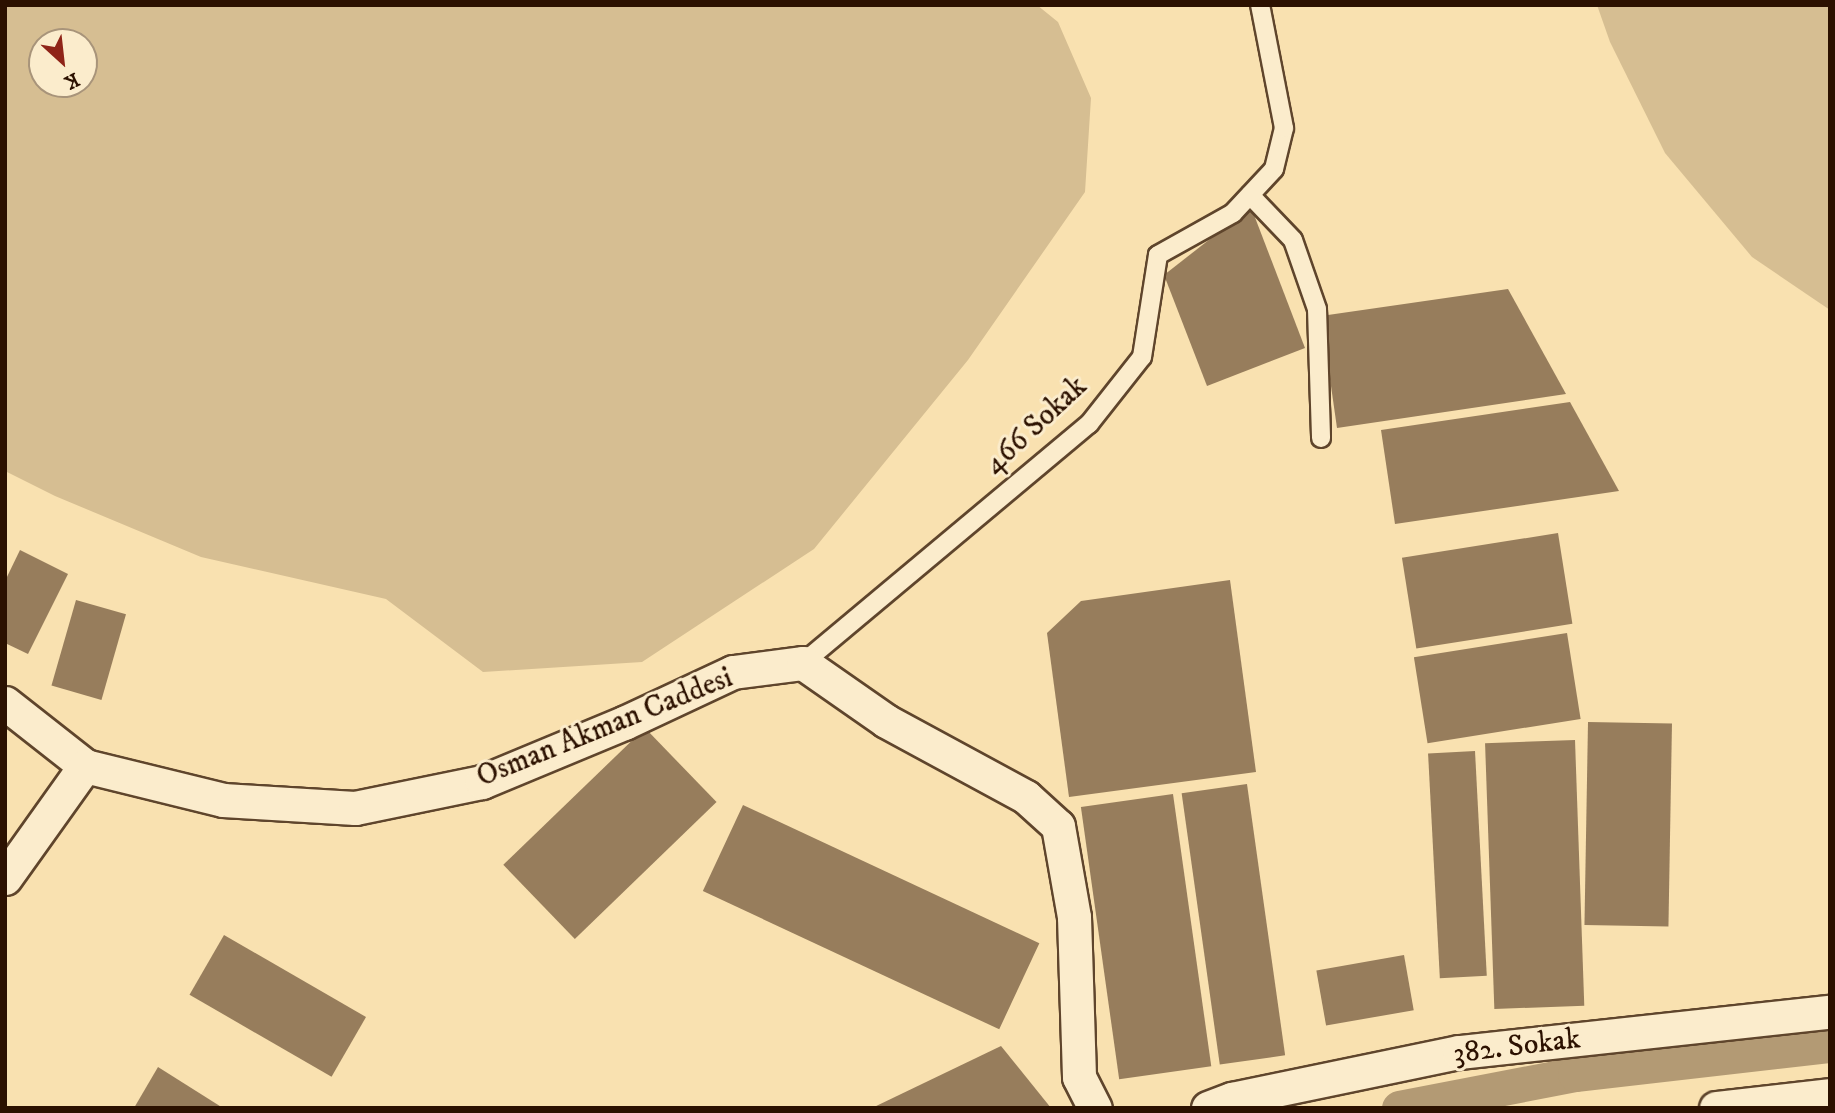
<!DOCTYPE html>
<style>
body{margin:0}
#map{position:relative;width:1835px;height:1113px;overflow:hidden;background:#f9e1b0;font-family:"IM FELL DW Pica",serif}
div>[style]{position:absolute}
.green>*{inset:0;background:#d6be92}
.canal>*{height:35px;margin:-17.5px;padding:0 17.5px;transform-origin:17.5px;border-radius:17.5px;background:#b39a74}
.building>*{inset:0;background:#977d5c;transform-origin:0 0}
.roads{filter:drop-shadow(2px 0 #5f452c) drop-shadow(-2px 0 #5f452c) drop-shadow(0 2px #5f452c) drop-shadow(0 -2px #5f452c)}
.service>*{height:18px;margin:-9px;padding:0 9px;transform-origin:9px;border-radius:9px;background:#fbeccc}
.minor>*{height:33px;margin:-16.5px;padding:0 16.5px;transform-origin:16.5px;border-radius:16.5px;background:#fbeccc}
span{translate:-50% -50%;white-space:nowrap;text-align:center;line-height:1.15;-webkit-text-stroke:6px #fbeccc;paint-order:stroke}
.street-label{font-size:30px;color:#2c1100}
.frame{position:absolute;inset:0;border:7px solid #2c1100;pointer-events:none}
.north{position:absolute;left:28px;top:28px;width:70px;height:70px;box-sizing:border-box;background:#fbeccc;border:2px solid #a8947a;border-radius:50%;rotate:153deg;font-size:19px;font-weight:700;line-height:28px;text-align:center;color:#2c1100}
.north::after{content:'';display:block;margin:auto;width:24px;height:32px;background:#8f2418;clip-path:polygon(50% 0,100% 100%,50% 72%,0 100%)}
</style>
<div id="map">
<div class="green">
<i style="clip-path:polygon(evenodd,5px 5px,1037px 5px,1058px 22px,1091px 98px,1085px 192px,968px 360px,814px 549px,642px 662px,483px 672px,386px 599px,201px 557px,55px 496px,5px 471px,5px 5px,42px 42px,84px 42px,84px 84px,42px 84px,42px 42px)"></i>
<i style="clip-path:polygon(1597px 5px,1830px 5px,1830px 310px,1752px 257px,1665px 153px,1610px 42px)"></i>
</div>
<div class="canal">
<i style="left:1399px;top:1108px;width:179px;rotate:-10.9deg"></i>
<i style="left:1575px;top:1074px;width:257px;rotate:-6.5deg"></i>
</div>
<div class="building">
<i style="clip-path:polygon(1251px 207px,1305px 348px,1207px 386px,1164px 275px)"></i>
<i style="clip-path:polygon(1508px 289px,1566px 394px,1337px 428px,1321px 316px)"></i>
<i style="clip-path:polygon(1570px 402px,1619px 491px,1395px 524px,1381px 430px)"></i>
<i style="left:1558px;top:533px;width:92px;height:158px;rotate:81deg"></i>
<i style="clip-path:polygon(20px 550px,68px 574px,28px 654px,5px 643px,5px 581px)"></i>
<i style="clip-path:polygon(1230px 580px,1256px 772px,1069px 797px,1047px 633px,1081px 601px)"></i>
<i style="left:76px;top:600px;width:52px;height:89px;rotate:16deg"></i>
<i style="left:1567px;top:633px;width:87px;height:155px;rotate:81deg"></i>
<i style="left:1588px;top:722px;width:84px;height:203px;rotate:1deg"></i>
<i style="left:645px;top:728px;width:103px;height:197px;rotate:46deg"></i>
<i style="left:1575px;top:740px;width:266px;height:90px;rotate:88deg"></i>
<i style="left:1475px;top:751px;width:225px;height:47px;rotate:87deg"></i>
<i style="left:1247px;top:784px;width:274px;height:66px;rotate:82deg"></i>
<i style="left:1173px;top:794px;width:275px;height:93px;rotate:82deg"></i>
<i style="left:743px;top:805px;width:327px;height:95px;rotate:25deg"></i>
<i style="left:224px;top:935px;width:164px;height:69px;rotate:30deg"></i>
<i style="left:1404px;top:955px;width:56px;height:89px;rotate:80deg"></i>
<i style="clip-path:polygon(1001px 1046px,1051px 1108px,872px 1108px)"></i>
<i style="clip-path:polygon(158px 1067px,223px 1108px,134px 1108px)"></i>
</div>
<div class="roads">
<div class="service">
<i style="left:1250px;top:195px;width:62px;rotate:46.3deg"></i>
<i style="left:1293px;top:240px;width:73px;rotate:70.8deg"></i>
<i style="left:1317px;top:309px;width:129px;rotate:88.2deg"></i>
<i style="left:803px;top:663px;width:373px;rotate:-39.9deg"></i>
<i style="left:1089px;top:424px;width:85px;rotate:-51.7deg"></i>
<i style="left:1142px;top:357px;width:103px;rotate:-81.1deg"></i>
<i style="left:1158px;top:255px;width:86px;rotate:-29.2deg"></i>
<i style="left:1233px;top:213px;width:60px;rotate:-47deg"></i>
<i style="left:1274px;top:169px;width:42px;rotate:-76.3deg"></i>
<i style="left:1284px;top:128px;width:125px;rotate:-101deg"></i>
</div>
<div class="minor">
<i style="left:5px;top:703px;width:102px;rotate:38.2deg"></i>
<i style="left:5px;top:878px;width:138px;rotate:-54.5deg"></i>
<i style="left:85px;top:766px;width:142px;rotate:13.8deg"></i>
<i style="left:223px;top:800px;width:132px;rotate:3.5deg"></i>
<i style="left:355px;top:808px;width:130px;rotate:-11.6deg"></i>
<i style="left:482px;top:782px;width:154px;rotate:-22.6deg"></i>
<i style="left:624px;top:723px;width:120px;rotate:-25.1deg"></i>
<i style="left:733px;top:672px;width:71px;rotate:-7.3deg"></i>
<i style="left:803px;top:663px;width:101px;rotate:34.9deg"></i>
<i style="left:886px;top:721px;width:159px;rotate:28.5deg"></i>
<i style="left:1026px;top:797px;width:43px;rotate:42.2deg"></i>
<i style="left:1058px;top:826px;width:92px;rotate:80deg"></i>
<i style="left:1074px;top:917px;width:160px;rotate:88.2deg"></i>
<i style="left:1079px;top:1077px;width:35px;rotate:63deg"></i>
<i style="left:1208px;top:1108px;width:26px;rotate:-21deg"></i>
<i style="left:1232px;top:1099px;width:232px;rotate:-11.7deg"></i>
<i style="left:1459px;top:1052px;width:373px;rotate:-6.2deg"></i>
<i style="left:1716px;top:1108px;width:115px;rotate:-6.5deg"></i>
</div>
</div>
<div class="street-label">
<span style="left:1036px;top:426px;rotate:-43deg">466 Sokak</span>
<span style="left:605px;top:728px;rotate:-22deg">Osman Akman Caddesi</span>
<span style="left:1517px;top:1047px;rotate:-7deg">382. Sokak</span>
</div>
<div class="frame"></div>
<div class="north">K</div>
</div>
